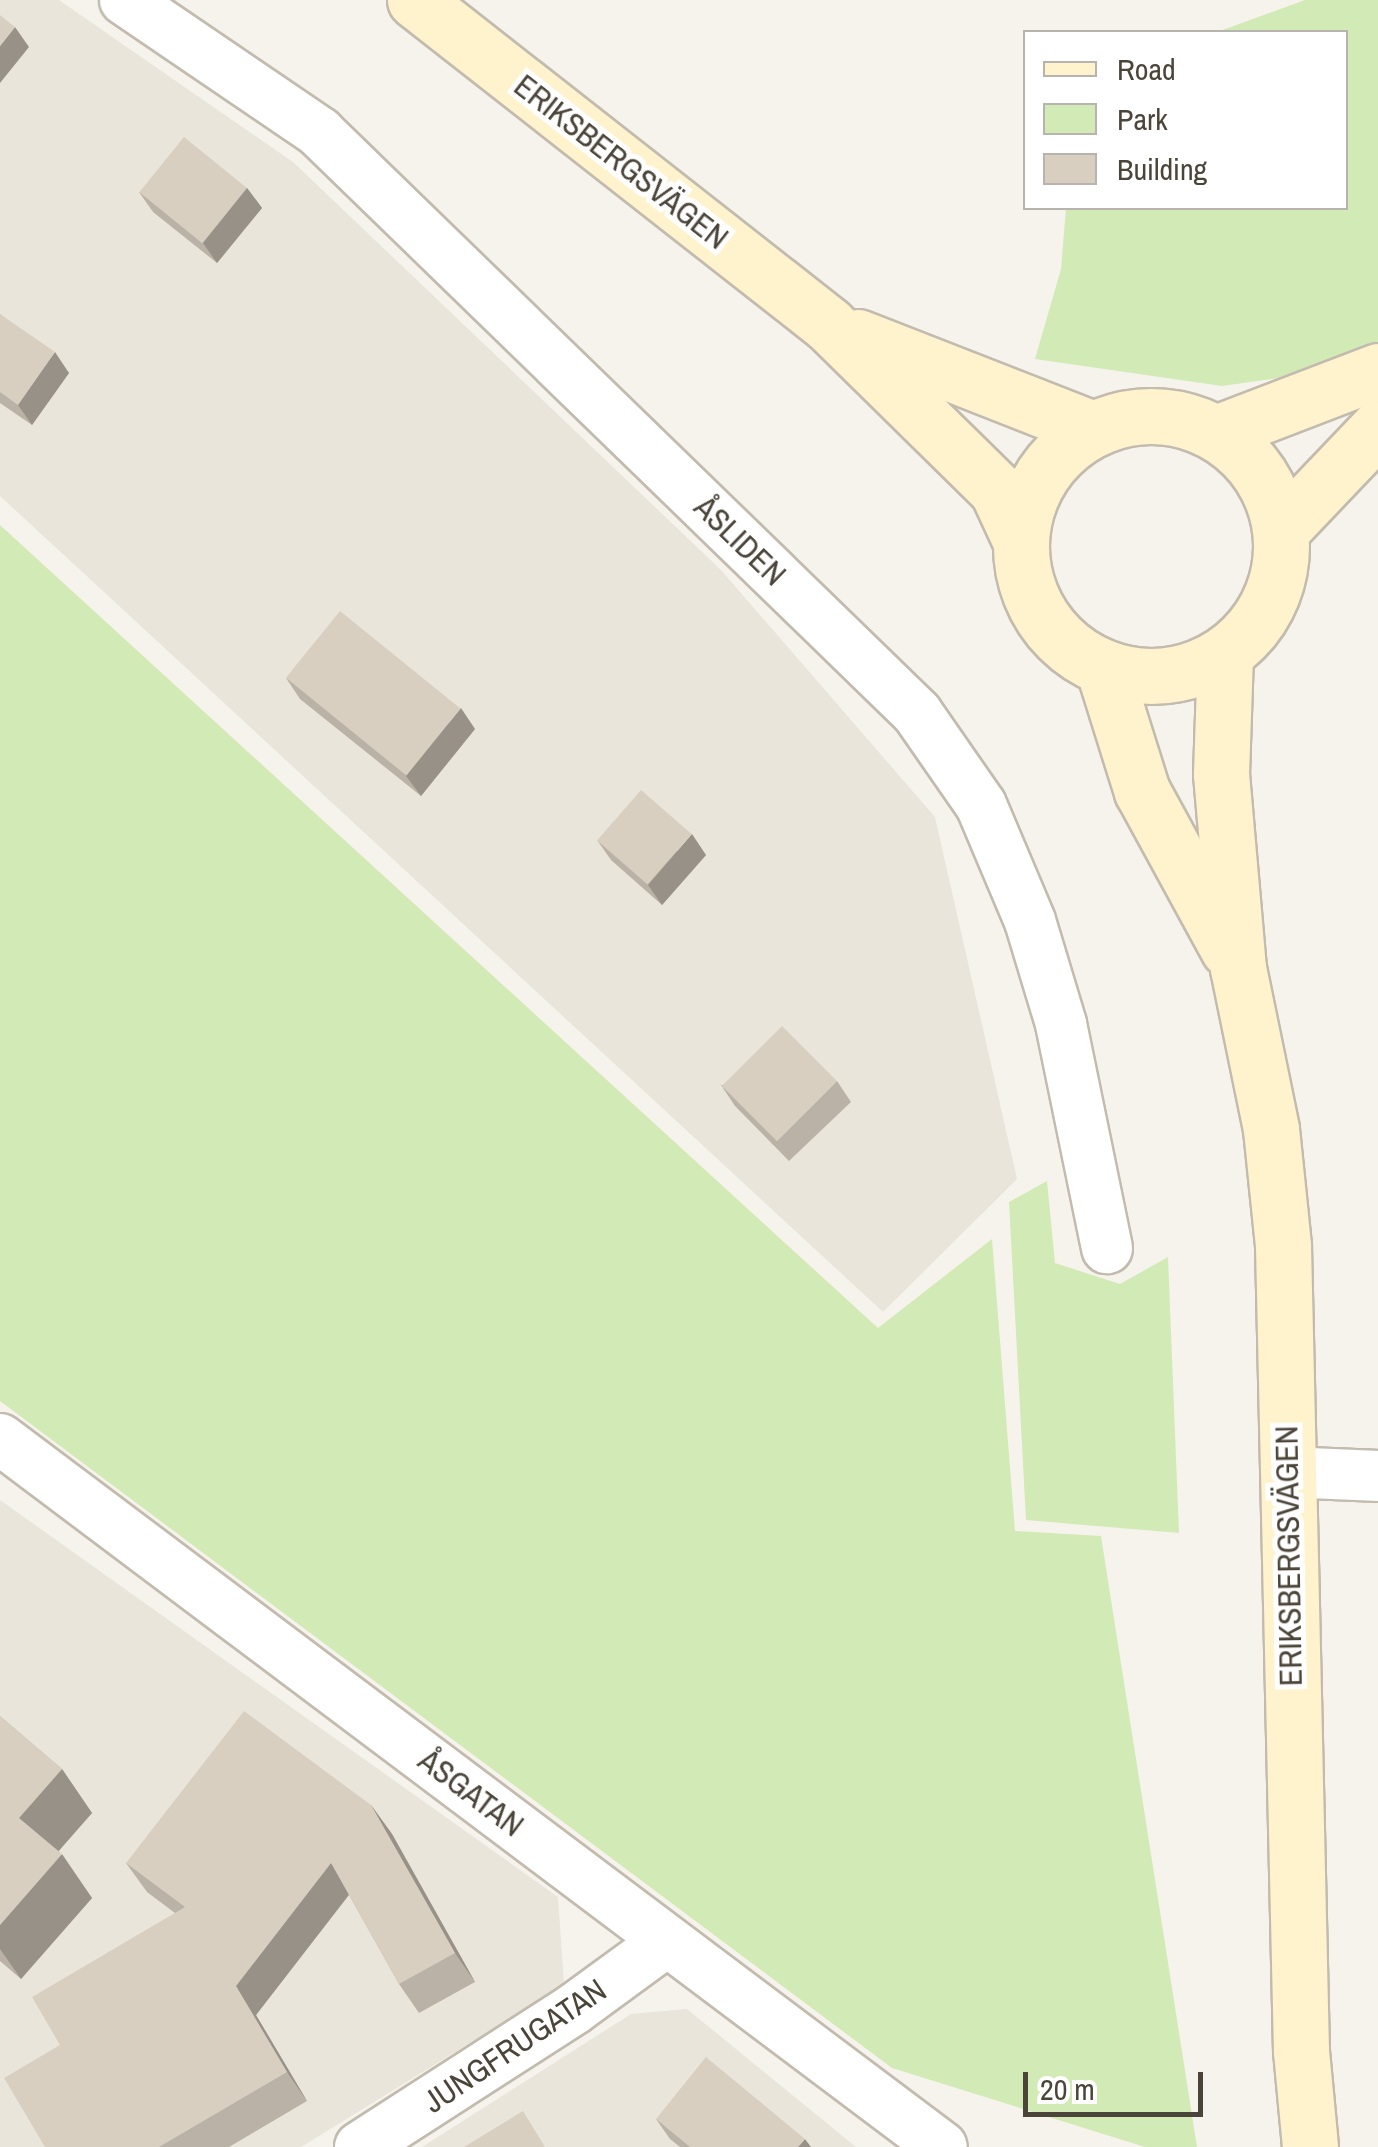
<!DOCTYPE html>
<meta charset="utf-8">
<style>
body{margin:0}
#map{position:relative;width:1378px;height:2147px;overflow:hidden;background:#f6f3ec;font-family:"Archivo Narrow",sans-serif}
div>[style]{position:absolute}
.residential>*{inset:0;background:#eae5da}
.green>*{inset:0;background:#d2eab5}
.roads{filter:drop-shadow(2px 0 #c2bbae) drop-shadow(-2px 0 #c2bbae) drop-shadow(0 2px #c2bbae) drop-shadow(0 -2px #c2bbae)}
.street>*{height:50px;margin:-25px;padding:0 25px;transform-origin:25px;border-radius:25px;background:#fff}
.secondary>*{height:55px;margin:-27.5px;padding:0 27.5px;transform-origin:27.5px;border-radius:27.5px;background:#fff3cd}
.secondary>.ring{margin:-27.5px;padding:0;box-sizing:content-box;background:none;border:55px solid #fff3cd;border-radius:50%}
.wall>*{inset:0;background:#bab2a6}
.shaded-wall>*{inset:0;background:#979187}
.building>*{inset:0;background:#d8cfc1;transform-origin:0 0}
span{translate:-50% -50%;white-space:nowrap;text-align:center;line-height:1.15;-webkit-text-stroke:10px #fff;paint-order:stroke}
.street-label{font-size:32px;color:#4b4439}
.legend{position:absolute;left:1023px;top:30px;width:325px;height:180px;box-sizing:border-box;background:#fff;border:2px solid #b7b4b0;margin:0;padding:12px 18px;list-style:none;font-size:30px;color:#4b4439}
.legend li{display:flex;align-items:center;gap:20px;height:50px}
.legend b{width:50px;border:2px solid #b7b4b0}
.scale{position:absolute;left:1023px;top:2072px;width:180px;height:45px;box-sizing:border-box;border:5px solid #4b4439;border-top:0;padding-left:12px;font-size:30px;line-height:35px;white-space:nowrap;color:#4b4439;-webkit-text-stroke:8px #fff;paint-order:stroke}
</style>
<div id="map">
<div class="residential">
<i style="clip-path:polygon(0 0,59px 0,293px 162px,721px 570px,935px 817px,1017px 1179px,883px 1312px,0 496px)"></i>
<i style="clip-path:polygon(0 1500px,558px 1897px,564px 1985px,301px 2147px,0 2147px)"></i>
<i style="clip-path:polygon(687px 2009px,856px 2147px,422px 2147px,631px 2014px)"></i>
</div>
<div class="green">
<i style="clip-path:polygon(1305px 0,1378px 0,1378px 344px,1301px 375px,1222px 386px,1035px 359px,1061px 269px,1066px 208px,1346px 208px,1346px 32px,1217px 32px)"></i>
<i style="clip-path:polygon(0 525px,878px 1328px,992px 1239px,1015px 1531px,1101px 1536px,1197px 2147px,1145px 2147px,892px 2068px,0 1401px)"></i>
<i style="clip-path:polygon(1047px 1181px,1055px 1263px,1120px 1284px,1168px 1257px,1179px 1533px,1026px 1520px,1009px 1202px)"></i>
</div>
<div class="roads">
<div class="street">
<i style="left:125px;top:0;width:235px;rotate:34.2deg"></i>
<i style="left:319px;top:132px;width:834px;rotate:44.17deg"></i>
<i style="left:917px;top:713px;width:112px;rotate:55.2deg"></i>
<i style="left:981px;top:805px;width:126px;rotate:67.1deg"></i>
<i style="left:1030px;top:921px;width:108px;rotate:73.2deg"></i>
<i style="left:1061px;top:1024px;width:229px;rotate:78.4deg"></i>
<i style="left:0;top:1439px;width:1178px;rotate:36.93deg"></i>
<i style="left:1287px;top:1472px;width:91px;rotate:2.5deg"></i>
<i style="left:360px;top:2147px;width:255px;rotate:-32.8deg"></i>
<i style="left:574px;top:2009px;width:115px;rotate:-36.2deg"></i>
</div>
<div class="secondary">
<i style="left:415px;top:0;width:525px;rotate:38.11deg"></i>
<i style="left:828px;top:324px;width:237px;rotate:44.5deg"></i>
<i style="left:997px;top:490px;width:57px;rotate:65.2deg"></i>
<i style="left:858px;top:337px;width:252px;rotate:21.4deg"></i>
<i class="ring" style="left:1021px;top:416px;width:205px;height:205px"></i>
<i style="left:1219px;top:432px;width:170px;rotate:-21deg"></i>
<i style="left:1281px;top:530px;width:141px;rotate:-46.4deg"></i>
<i style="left:1225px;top:654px;width:120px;rotate:91.9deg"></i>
<i style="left:1221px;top:774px;width:195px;rotate:85deg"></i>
<i style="left:1238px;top:968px;width:164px;rotate:78.4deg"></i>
<i style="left:1271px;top:1129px;width:118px;rotate:84.1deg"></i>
<i style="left:1283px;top:1246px;width:805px;rotate:88.72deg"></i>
<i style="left:1301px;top:2051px;width:96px;rotate:84.6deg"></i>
<i style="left:1104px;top:670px;width:127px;rotate:72.6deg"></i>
<i style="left:1142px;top:791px;width:180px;rotate:61.4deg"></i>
</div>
</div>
<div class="wall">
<i style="clip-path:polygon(247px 188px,262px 208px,217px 263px,153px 212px,139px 192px)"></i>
<i style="clip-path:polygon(0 314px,69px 373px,32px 425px,0 403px)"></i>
<i style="clip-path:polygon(286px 678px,475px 729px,421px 796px,300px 699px)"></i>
<i style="clip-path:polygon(597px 840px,706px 855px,662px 905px,611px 860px)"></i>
<i style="clip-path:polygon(837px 1081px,851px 1102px,789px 1161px,735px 1106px,721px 1085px)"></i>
<i style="clip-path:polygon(0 1716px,62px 1769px,92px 1813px,58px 1851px,92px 1898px,21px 1979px,0 1961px)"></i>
<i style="clip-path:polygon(371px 1805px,392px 1834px,475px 1982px,419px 2013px,399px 1984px,349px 1895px,256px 2015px,307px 2101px,229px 2147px,45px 2147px,60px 2045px,175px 1913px,147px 1892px,126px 1863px)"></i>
<i style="clip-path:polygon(656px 2119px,811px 2147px,680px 2147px,670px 2139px)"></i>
</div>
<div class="shaded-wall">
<i style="clip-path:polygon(15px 27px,29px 47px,0 83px,0 46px)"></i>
<i style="clip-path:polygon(247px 188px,262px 208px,217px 263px,203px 243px)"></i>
<i style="clip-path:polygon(55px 352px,69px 373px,32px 425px,18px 405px)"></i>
<i style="clip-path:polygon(461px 708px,475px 729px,421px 796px,406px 776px)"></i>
<i style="clip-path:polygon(692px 834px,706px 855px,662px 905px,648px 885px)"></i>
<i style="clip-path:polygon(62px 1769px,92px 1813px,50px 1861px,19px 1818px)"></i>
<i style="clip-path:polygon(371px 1805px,392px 1834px,475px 1982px,455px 1953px)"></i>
<i style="clip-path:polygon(62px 1854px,92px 1898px,21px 1979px,0 1949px,0 1925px)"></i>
<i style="clip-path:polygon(331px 1863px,351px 1892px,256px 2015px,307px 2101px,287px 2072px,236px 1986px)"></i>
<i style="clip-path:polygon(805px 2139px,811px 2147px,798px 2147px)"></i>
</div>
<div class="building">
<i style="clip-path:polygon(0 15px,15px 27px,0 46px)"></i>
<i style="left:184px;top:137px;width:81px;height:71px;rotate:39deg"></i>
<i style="clip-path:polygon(0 314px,55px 352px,18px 405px,0 392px)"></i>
<i style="left:340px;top:611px;width:155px;height:86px;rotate:39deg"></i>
<i style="left:641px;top:790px;width:67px;height:67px;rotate:41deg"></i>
<i style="left:782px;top:1026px;width:78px;height:85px;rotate:45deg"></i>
<i style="clip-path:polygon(244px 1711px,371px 1805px,455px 1953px,399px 1984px,331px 1863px,236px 1986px,287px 2072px,159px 2147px,45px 2147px,4px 2078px,60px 2045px,32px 1997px,185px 1907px,126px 1863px)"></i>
<i style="clip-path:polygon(0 1716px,62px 1769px,19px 1818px,62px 1854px,0 1925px)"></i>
<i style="clip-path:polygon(706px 2057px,805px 2139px,798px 2147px,690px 2147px,656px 2119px)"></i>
<i style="clip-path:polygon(523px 2111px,545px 2147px,464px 2147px)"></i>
</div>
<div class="street-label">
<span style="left:621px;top:162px;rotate:38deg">ERIKSBERGSVÄGEN</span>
<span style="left:740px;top:541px;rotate:44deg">ÅSLIDEN</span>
<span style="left:1289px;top:1556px;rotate:-91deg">ERIKSBERGSVÄGEN</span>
<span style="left:471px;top:1793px;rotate:37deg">ÅSGATAN</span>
<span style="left:515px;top:2046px;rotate:-34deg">JUNGFRUGATAN</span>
</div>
<ul class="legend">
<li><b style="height:12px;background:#fff3cd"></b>Road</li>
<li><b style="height:28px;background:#d2eab5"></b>Park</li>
<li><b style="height:28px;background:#d8cfc1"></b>Building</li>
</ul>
<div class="scale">20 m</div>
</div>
